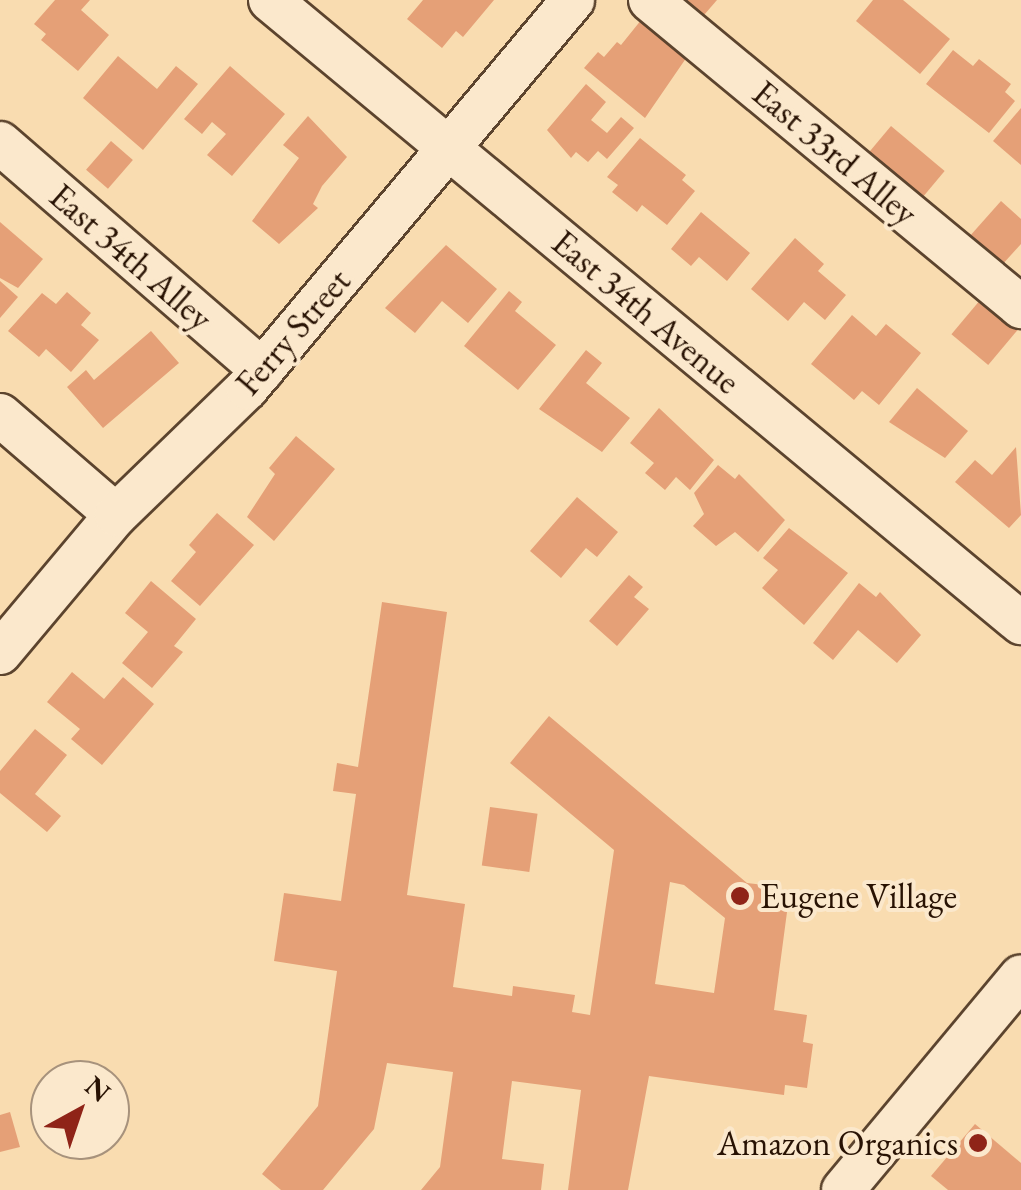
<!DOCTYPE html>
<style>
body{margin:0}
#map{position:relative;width:1021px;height:1190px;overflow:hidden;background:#f9dcb0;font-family:"EB Garamond",serif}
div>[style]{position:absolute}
.building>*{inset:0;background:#e5a077;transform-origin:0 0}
.roads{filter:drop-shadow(2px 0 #5c442e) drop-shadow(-2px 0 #5c442e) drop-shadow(0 2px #5c442e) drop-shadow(0 -2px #5c442e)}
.minor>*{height:42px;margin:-21px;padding:0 21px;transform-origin:21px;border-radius:21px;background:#fbe8cc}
.dots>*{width:28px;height:28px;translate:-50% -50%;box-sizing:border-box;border:5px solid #fbe8cc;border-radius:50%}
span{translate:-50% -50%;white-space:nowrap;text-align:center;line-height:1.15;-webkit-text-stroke:8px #fbe8cc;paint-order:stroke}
.street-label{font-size:35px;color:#281203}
.poi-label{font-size:35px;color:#281203}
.left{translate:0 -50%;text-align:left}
.right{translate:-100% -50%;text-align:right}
.north{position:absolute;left:30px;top:1060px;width:100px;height:100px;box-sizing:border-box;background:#fbe8cc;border:2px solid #a7927c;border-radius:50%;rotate:40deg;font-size:28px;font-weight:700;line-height:40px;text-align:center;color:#281203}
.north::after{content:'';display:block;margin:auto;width:35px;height:45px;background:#8f2418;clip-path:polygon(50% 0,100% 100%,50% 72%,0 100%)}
</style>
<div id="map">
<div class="building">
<i style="clip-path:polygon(55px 0,90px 0,81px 10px,109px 35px,78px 71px,41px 40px,46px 34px,34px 24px)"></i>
<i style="clip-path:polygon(423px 0,494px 0,463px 37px,456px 31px,442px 48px,407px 19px)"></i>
<i style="clip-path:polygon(673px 0,717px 0,698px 22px)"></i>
<i style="clip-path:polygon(873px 0,903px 0,950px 39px,920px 74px,856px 21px)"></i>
<i style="clip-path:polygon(646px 14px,691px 51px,645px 118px,584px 68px,598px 52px,604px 57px,617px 42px,621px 45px)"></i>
<i style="clip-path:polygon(953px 50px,973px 66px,979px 59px,1011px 84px,1005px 92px,1015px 101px,989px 133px,926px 84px)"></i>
<i style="clip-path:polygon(118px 56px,157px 89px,176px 66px,198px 84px,143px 150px,83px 98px)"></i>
<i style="clip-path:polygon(230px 66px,285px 114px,232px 176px,207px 155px,226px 134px,212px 122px,202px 134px,184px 119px)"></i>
<i style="clip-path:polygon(586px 84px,606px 102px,591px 120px,607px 133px,621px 117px,634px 128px,607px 159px,598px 151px,588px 162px,576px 152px,571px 158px,547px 130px)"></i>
<i style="clip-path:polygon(1021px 108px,1021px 165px,993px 141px)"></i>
<i style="clip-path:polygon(308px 116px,347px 157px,322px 186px,313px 204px,318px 208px,279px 244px,252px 221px,299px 158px,283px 145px)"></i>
<i style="left:891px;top:126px;width:70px;height:43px;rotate:40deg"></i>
<i style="clip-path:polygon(640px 138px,686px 175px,682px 180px,695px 191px,667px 225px,642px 205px,637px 212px,612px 192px,618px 185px,607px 177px)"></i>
<i style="left:111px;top:141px;width:29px;height:38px;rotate:41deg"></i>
<i style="clip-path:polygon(1001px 201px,1021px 219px,1021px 244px,1001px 266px,969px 237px)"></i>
<i style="clip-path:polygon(701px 212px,750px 253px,727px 281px,699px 257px,691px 266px,671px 249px)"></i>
<i style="clip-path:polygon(0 222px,43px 259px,18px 288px,0 278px)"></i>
<i style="clip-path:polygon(795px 238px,824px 264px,818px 271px,846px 295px,825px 320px,804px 302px,788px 321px,751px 289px)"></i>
<i style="clip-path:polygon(446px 245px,497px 289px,468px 323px,442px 301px,415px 333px,385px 308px)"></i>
<i style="clip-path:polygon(0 281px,18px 297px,0 318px)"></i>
<i style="clip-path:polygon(509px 291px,522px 302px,515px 311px,556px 345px,518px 390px,464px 346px)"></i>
<i style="clip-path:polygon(67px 292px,91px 313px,81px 325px,99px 340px,71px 372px,46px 349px,39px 357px,8px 331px,42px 293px,56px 304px)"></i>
<i style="left:981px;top:299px;width:48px;height:46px;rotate:40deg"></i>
<i style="clip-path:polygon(852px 315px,876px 336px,886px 324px,921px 353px,879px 405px,862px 391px,854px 400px,811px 364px)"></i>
<i style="clip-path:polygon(151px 331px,179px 363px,103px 428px,67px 387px,86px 370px,94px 380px)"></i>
<i style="clip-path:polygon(586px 350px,602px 363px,586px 383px,630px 418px,602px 452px,539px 409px)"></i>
<i style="clip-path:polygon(917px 388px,968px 431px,945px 458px,889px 422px)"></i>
<i style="clip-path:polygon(659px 408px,714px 460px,690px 490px,676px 477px,665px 490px,645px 473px,654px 463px,630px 443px)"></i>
<i style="clip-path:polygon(296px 436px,335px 469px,274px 541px,247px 517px,275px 474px,269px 468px)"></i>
<i style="clip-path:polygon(1016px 447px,1021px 515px,1009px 528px,955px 482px,975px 460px,992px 475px)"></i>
<i style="clip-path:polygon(718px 465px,735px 479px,739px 474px,785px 520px,758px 552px,735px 532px,716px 546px,693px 526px,704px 514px,694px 493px)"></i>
<i style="clip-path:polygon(577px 497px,618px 532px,597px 557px,586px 548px,561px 578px,530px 551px)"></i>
<i style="clip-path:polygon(217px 513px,254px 545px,200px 606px,171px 581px,196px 552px,189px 545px)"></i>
<i style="clip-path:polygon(789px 528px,848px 573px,804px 625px,762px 588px,778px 570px,763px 558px)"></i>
<i style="clip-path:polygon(629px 575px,643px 587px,634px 597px,649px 609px,617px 646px,589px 621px)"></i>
<i style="clip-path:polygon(151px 581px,196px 619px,174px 646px,183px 652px,152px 688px,122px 663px,148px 632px,125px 613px)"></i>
<i style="clip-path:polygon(859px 583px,876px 597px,880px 592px,921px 635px,897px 663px,858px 630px,833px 660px,813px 643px)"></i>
<i style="clip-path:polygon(evenodd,382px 602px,447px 612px,407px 895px,465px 904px,453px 987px,512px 996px,513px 986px,575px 995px,572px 1012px,590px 1015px,614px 850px,510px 763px,549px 716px,747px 883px,773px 886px,772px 895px,789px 897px,774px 1010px,807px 1015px,803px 1042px,813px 1044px,807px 1088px,785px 1085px,784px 1095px,649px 1076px,628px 1190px,568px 1190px,581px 1090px,512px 1081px,502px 1159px,544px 1164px,541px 1190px,421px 1190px,440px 1167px,453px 1072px,387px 1063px,374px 1129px,323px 1190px,281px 1190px,262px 1174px,318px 1106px,337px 971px,274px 961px,284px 893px,341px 901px,356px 794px,333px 791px,337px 763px,358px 767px,382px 602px,670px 882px,684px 885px,725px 918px,714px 993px,655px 984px,670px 882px)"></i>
<i style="clip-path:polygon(72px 672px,104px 699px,123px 677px,154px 704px,102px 765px,71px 739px,80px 729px,47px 702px)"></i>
<i style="clip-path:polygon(35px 729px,67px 755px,35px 794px,61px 816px,47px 832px,0 793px,0 771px)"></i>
<i style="left:490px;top:807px;width:48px;height:59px;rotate:8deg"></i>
<i style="clip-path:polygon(10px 1112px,20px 1147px,0 1152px,0 1115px)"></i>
<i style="clip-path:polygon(975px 1124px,1021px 1163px,1021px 1190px,948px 1190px,931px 1176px)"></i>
</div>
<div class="roads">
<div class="minor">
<i style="left:270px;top:0;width:976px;rotate:39.68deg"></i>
<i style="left:650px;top:0;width:482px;rotate:39.6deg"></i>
<i style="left:0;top:143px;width:347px;rotate:40.9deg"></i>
<i style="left:0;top:415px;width:153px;rotate:40.8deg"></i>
<i style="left:0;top:653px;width:180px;rotate:-50deg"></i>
<i style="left:116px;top:515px;width:182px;rotate:-44.1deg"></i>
<i style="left:247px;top:388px;width:507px;rotate:-49.96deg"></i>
<i style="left:843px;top:1190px;width:278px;rotate:-50.2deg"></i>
</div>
</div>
<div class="dots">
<i style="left:740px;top:896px;background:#8f2418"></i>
<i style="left:978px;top:1143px;background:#8f2418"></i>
</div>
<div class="street-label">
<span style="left:835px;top:153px;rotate:40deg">East 33rd Alley</span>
<span style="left:131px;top:257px;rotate:41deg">East 34th Alley</span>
<span style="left:646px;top:312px;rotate:40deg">East 34th Avenue</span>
<span style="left:293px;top:332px;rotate:-49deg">Ferry Street</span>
</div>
<div class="poi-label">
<span class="left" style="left:760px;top:896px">Eugene Village</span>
<span class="right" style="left:958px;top:1143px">Amazon Organics</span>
</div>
<div class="north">N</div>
</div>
